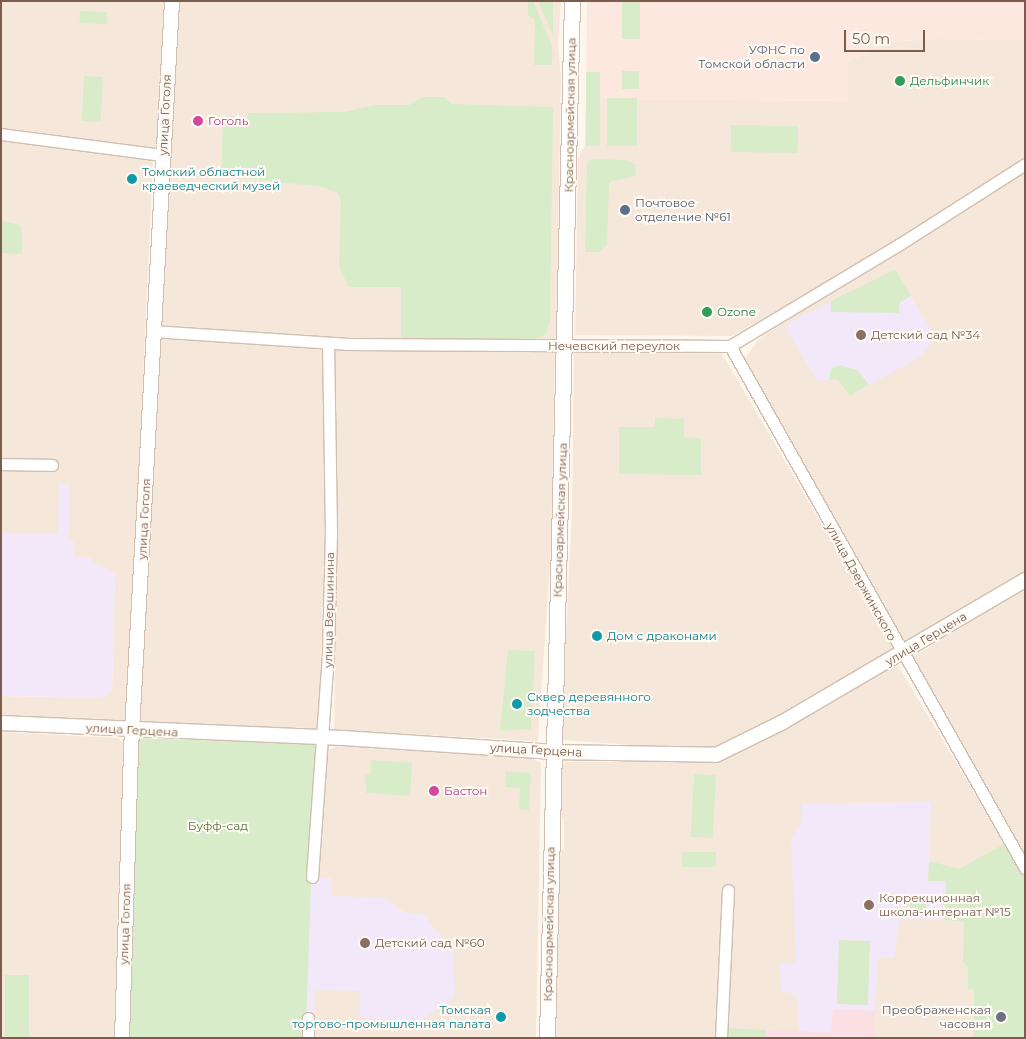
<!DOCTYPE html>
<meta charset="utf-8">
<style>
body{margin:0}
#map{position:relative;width:1026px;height:1039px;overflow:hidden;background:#fdf6ec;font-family:Montserrat,sans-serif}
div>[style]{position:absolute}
.residential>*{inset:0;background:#f5e8da}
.commercial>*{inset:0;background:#fde8e0}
.education>*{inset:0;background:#f3e8fa}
.medical>*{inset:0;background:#fbdfe3}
.green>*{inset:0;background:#d8ecc9;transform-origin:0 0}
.stream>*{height:3px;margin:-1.5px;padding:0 1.5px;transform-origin:1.5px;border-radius:1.5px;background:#bfe2e8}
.roads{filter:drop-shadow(1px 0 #d1beb0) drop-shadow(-1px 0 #d1beb0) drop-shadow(0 1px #d1beb0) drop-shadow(0 -1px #d1beb0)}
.minor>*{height:11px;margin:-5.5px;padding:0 5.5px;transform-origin:5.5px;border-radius:5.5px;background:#fff}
.tertiary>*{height:14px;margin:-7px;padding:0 7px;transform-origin:7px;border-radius:7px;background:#fff}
.secondary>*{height:15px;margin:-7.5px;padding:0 7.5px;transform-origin:7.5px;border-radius:7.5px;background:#fff}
.dots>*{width:14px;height:14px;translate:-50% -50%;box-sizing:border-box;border:2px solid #fffaf3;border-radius:50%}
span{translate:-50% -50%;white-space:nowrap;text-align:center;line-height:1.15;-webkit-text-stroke:4px #fffaf3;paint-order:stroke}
.service-label{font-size:12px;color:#4e5e75}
.right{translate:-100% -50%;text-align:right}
.left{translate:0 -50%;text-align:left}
.leisure-label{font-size:12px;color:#27864d}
.street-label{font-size:12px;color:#7a5d4d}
.hotel-label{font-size:12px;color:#b23c85}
.culture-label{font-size:12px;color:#0d838f}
.education-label{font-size:12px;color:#785e54}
.park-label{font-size:12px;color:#527a41}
.worship-label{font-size:12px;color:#5b616d}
.frame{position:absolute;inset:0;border:2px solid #7a5d4d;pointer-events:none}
.scale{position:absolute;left:844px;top:30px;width:81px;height:22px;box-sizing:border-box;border:2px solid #7a5d4d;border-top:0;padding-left:6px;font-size:15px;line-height:18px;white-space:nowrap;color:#7a5d4d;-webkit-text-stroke:4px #fffaf3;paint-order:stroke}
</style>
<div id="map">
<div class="residential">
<i style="clip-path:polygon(1px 1px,167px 1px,157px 149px,1px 129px)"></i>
<i style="clip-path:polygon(176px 1px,561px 1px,558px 45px,561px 77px,556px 340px,489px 342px,329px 338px,160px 326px)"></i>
<i style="clip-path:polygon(934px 39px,1025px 40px,1025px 158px,902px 240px,732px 336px,575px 335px,578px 159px,585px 145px,586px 99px,848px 101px,848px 62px,887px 42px)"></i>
<i style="clip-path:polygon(1px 140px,153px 159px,128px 709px,127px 717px,121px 722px,1px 716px,1px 696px,102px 698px,112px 690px,115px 574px,91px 561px,91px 558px,74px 557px,68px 541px,69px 485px,59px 483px,59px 533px,1px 533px)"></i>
<i style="clip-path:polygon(1025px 169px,1025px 573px,904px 645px,746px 366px,746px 357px,758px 340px,778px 326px,907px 247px)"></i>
<i style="clip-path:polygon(159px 337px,323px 348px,325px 532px,319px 728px,148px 725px,139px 719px)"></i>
<i style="clip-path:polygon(333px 348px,555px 351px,551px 547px,538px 741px,334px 730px,337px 533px)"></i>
<i style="clip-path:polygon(574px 351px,721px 352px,895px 649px,714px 751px,564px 740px,561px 732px,572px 514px)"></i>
<i style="clip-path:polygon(1025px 588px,1025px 859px,910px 659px)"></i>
<i style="clip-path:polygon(897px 664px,1025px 878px,1025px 1038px,556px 1038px,560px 853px,564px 848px,564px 820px,561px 814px,562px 768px,565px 762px,717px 762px)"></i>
<i style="clip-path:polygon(1px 732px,118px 738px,123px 744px,116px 1038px,1px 1038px)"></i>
<i style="clip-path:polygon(336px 746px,530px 758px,541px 763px,536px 1038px,313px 1038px,285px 877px,327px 751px)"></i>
</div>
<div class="commercial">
<i style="clip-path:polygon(587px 1px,1025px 1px,1025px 40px,934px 39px,887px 42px,848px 62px,848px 101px,586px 99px)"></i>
</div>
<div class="education">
<i style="clip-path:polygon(895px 269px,935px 337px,921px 356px,850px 396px,838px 380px,817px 381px,788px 332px,788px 323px)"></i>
<i style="clip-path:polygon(59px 483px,70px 485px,68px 541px,74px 541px,74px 557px,92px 558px,92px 561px,115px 573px,112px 690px,102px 698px,1px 696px,1px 533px,58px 533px)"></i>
<i style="clip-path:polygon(931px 802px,929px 861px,946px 866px,944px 920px,900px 919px,894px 958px,878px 958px,875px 1011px,833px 1009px,832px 1033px,799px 1031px,798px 1000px,792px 993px,781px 992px,780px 964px,796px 963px,791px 839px,801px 824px,802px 804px)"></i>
<i style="clip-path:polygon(285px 877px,332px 878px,332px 896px,383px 898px,406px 913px,424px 915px,453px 952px,455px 997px,420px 1021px,360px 1018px,360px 991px,315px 990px,314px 1018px,279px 1017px)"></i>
</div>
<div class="medical">
<i style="clip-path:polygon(833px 1009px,875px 1011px,874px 1038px,729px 1038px,729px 1028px,831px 1033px)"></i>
</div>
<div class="green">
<i style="clip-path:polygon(528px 1px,533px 1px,552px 46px,552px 65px,534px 65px,535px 21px,528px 15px)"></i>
<i style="clip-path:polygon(538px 1px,553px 1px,553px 35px)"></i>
<i style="left:622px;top:1px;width:18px;height:38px"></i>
<i style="left:80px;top:11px;width:27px;height:12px;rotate:2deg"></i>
<i style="left:622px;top:71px;width:17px;height:18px"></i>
<i style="left:586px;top:72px;width:14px;height:74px"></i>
<i style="left:84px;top:76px;width:19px;height:45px;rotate:3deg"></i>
<i style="clip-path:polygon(423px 97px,445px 97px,452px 104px,553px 107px,550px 321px,546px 334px,540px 337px,530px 340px,401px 340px,401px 287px,349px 287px,339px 267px,341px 201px,338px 193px,323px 187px,221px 176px,223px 124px,247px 125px,248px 113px,343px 112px,375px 105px,409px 105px)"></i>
<i style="left:607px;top:98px;width:30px;height:48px"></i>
<i style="left:731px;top:125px;width:67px;height:27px;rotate:1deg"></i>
<i style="clip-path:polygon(591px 159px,626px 160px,636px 165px,635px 176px,609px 182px,607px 245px,600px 252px,585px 252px,587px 164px)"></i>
<i style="clip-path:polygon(1px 221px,17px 224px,22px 229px,22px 254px,1px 253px)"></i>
<i style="clip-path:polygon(895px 269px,911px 296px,900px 302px,899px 313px,831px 312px,831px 301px)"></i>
<i style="clip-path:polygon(839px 365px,858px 370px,869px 385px,850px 396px,838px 380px,829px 380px,831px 369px)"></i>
<i style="clip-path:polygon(655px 418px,684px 419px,684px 437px,701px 438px,701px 475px,619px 474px,619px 427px,655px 427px)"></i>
<i style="clip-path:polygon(508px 650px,535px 651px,531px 729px,500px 731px)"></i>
<i style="left:138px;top:738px;width:178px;height:300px;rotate:2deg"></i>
<i style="clip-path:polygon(371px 760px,412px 763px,410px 796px,366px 793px,365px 774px,370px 775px)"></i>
<i style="clip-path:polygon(506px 771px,531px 773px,529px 810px,519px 809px,520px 788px,505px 787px)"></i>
<i style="left:694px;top:774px;width:22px;height:63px;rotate:3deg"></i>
<i style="clip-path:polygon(1004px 844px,1025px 878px,1025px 1038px,969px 1038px,974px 1036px,974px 990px,968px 989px,968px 967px,963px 962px,964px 921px,944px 920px,946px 881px,928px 881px,929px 861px,959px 869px)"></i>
<i style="left:682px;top:852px;width:34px;height:15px"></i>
<i style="left:906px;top:901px;width:20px;height:11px"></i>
<i style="left:839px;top:940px;width:31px;height:64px;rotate:2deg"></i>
<i style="left:5px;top:975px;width:24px;height:62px"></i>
<i style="clip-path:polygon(729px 1028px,766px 1030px,766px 1038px,729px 1038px)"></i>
</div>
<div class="stream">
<i style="left:197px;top:819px;width:17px;rotate:57deg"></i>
</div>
<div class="roads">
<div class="minor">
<i style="left:1px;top:134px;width:163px;rotate:7.4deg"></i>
<i style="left:152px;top:331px;width:194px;rotate:3.8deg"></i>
<i style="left:346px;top:344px;width:384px;rotate:0.3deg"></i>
<i style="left:730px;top:346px;width:198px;rotate:-31deg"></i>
<i style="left:900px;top:244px;width:148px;rotate:-32.6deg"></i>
<i style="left:730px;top:346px;width:600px;rotate:60.53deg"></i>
<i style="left:1px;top:464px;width:51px;rotate:1.1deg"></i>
<i style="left:312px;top:877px;width:225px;rotate:-85.9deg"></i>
<i style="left:328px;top:653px;width:120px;rotate:-88.6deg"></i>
<i style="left:331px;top:533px;width:190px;rotate:-90.9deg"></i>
<i style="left:308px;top:1038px;width:20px;rotate:-90deg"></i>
<i style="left:721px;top:1038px;width:148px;rotate:-87.3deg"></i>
</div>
<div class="tertiary">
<i style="left:1px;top:723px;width:342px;rotate:2.5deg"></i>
<i style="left:343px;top:738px;width:209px;rotate:3.8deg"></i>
<i style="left:552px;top:752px;width:164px;rotate:1deg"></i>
<i style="left:716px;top:755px;width:75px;rotate:-26.2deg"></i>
<i style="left:783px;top:722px;width:281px;rotate:-30.4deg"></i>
<i style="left:122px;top:1038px;width:289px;rotate:-88.2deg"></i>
<i style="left:131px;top:749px;width:749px;rotate:-86.86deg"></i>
</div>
<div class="secondary">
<i style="left:547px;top:1038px;width:1037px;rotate:-88.62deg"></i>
</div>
</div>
<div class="dots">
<i style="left:815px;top:57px;background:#5c6f8a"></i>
<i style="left:900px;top:81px;background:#2e9e5b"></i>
<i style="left:198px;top:121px;background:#d1479c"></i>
<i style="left:132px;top:179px;background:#0f9aa8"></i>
<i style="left:625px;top:210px;background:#5c6f8a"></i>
<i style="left:707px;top:312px;background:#2e9e5b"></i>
<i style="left:861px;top:335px;background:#8d6e63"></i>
<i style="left:597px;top:636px;background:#0f9aa8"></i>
<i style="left:517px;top:704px;background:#0f9aa8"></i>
<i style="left:434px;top:791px;background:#d1479c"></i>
<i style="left:869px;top:905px;background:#8d6e63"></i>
<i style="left:365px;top:943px;background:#8d6e63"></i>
<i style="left:501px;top:1017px;background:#0f9aa8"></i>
<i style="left:1001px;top:1017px;background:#6b7280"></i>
</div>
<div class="service-label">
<span class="right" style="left:805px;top:57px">УФНС по<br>Томской области</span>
<span class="left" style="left:635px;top:210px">Почтовое<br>отделение №61</span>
</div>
<div class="leisure-label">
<span class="left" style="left:910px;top:81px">Дельфинчик</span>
<span class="left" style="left:717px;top:312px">Ozone</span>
</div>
<div class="street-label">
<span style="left:165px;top:115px;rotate:-87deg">улица Гоголя</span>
<span style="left:570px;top:115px;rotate:-89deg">Красноармейская улица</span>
<span style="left:614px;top:346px">Нечевский переулок</span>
<span style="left:144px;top:519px;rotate:-87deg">улица Гоголя</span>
<span style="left:560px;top:520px;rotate:-88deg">Красноармейская улица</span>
<span style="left:861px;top:582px;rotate:61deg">улица Дзержинского</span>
<span style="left:329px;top:610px;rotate:-89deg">улица Вершинина</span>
<span style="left:926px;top:639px;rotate:-31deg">улица Герцена</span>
<span style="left:132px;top:730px;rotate:3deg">улица Герцена</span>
<span style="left:536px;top:750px;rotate:3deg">улица Герцена</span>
<span style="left:125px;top:924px;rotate:-88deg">улица Гоголя</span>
<span style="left:549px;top:924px;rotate:-89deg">Красноармейская улица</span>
</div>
<div class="hotel-label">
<span class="left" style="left:208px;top:121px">Гоголь</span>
<span class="left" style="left:444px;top:791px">Бастон</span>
</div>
<div class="culture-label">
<span class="left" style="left:142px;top:179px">Томский областной<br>краеведческий музей</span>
<span class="left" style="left:607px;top:636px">Дом с драконами</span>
<span class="left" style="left:527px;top:704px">Сквер деревянного<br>зодчества</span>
<span class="right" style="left:491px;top:1017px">Томская<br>торгово-промышленная палата</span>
</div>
<div class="education-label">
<span class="left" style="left:871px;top:335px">Детский сад №34</span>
<span class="left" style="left:879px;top:905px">Коррекционная<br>школа-интернат №15</span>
<span class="left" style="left:375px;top:943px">Детский сад №60</span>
</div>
<div class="park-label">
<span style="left:218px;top:826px">Буфф-сад</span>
</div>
<div class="worship-label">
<span class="right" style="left:991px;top:1017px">Преображенская<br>часовня</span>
</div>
<div class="frame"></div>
<div class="scale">50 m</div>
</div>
